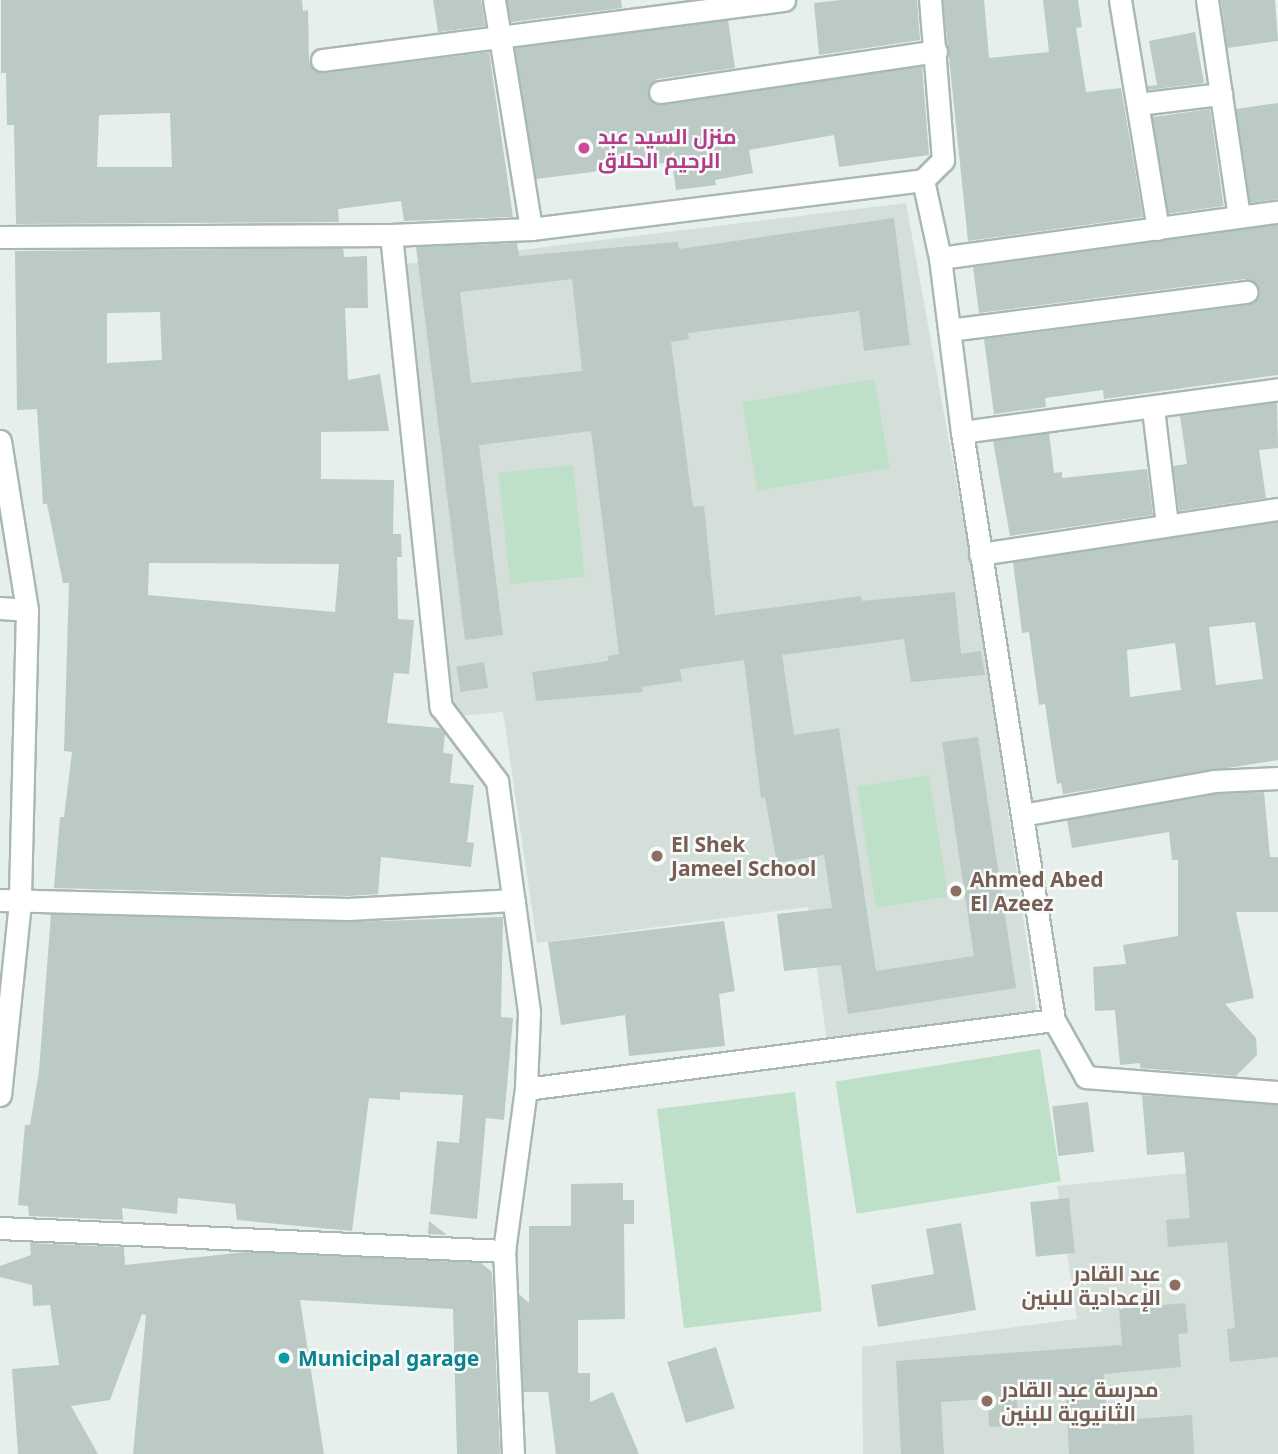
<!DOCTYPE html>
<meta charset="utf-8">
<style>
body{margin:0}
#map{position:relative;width:1278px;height:1454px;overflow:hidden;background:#e6efeb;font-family:"Noto Sans",Cairo,sans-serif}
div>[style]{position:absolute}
.built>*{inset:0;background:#d4dfda}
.green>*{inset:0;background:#bfe0c8;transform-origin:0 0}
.building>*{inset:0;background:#bbcac4;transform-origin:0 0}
.roads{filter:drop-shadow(2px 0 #a8b8b2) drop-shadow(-2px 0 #a8b8b2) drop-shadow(0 2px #a8b8b2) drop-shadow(0 -2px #a8b8b2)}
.street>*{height:21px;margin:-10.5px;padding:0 10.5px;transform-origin:10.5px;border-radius:10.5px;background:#fff}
.dots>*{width:19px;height:19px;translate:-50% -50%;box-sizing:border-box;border:4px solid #f7fbf9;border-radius:50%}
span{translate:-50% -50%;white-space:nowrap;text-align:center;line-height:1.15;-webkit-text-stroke:5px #f7fbf9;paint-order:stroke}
.hotel-label{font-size:21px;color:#b23c85;font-weight:700}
.left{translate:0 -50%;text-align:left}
.education-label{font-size:21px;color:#785e54;font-weight:700}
.right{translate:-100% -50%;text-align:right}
.culture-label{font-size:21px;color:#0d838f;font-weight:700}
</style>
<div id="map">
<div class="built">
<i style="clip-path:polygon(906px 203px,979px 608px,1037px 1014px,827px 1041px,808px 907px,537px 943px,503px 712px,459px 716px,450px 703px,397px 265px)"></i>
<i style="clip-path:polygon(1278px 1164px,1278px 1454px,863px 1454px,862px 1347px,1077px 1319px,1057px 1186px)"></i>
</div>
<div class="green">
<i style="left:874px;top:379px;width:90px;height:134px;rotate:80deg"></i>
<i style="left:573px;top:465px;width:112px;height:75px;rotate:84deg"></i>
<i style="left:929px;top:775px;width:123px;height:73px;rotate:81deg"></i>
<i style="left:1040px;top:1049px;width:134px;height:207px;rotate:81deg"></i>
<i style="left:795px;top:1092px;width:221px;height:139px;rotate:83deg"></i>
</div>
<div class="building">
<i style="clip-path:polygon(evenodd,1px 0,302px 0,303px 11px,308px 10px,309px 62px,323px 73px,489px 52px,513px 217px,404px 221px,401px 201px,338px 209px,339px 222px,16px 224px,14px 125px,7px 125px,6px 73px,1px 73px,1px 0,170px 113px,172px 167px,97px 167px,99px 115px,170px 113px)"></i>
<i style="clip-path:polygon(433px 0,481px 0,485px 26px,438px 32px)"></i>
<i style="clip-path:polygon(507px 0,621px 0,622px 8px,511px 22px)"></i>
<i style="clip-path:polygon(840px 0,917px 0,920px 40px,819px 55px,814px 3px)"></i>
<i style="clip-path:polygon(943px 0,984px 0,989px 58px,1049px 52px,1043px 0,1078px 0,1082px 27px,1076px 28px,1086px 92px,1121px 88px,1143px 217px,968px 241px)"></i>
<i style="clip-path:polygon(1221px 0,1275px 0,1278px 41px,1227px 48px)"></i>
<i style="clip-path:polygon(728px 20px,735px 68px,657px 79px,648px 88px,650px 101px,662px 105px,922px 66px,929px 155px,839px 167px,834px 135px,749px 150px,753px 173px,715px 180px,716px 185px,676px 190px,672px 162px,536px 179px,515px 48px)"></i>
<i style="clip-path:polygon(1195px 32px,1204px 83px,1148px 90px,1148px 86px,1157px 85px,1149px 41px)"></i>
<i style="clip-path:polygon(1278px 103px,1278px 199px,1250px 203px,1236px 109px)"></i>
<i style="left:1210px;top:109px;width:98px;height:58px;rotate:82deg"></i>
<i style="clip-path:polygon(evenodd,894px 218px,910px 345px,864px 351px,859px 311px,688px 333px,689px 339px,671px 342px,693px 507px,704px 506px,715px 615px,861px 596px,862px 601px,955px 592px,961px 654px,981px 651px,985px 675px,911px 682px,904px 639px,782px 655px,794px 735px,839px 728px,876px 971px,974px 956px,942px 742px,978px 737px,1016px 988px,848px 1014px,841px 965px,784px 971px,777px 914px,832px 908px,824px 855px,777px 863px,765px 797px,761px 798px,744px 660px,680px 669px,682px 681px,642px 687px,643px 692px,536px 701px,532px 672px,608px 661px,608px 656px,619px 654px,591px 431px,479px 445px,503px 635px,465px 640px,416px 247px,517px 243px,519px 256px,678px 242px,679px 249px,894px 218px,572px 279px,582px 371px,471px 383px,460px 292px,572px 279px)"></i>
<i style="clip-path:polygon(1278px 225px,1278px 375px,1104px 399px,1103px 390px,1045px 398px,1046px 407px,994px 414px,984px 339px,1249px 305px,1259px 298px,1260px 290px,1245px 279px,979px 313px,973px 267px)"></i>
<i style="clip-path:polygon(evenodd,343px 248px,344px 257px,367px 256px,368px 308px,345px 308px,348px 380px,380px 374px,389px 431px,321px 432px,321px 479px,394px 480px,393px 534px,401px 534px,402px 557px,397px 557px,398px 619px,414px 620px,409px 674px,394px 673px,387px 723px,440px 728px,445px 734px,443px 753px,453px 754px,450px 783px,474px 785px,467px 842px,474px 843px,471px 867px,381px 857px,378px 894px,348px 896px,54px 888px,60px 817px,64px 817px,72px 752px,64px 751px,69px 583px,63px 583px,47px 504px,43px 504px,37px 409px,17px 410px,15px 251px,343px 248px,160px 312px,162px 360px,107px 363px,107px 313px,160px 312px,343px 248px,149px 563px,339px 564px,335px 612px,148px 595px,149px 563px)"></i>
<i style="clip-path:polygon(1277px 402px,1278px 448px,1259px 450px,1266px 498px,1179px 511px,1173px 466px,1187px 464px,1180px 416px)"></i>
<i style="clip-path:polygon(1049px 433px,1054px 473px,1062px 472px,1062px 478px,1147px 469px,1153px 515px,1010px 536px,993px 441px)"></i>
<i style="clip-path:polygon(evenodd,1278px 522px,1278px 760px,1063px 794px,1061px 783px,1057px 784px,1045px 704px,1039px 705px,1029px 632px,1022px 633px,1013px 562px,1278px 522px,1255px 622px,1263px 679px,1216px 685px,1209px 627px,1255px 622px,1278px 522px,1175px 643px,1181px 690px,1130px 697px,1127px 650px,1175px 643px)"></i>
<i style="left:484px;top:662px;width:26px;height:28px;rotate:81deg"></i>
<i style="clip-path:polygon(1264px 792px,1270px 857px,1278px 857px,1278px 912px,1236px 912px,1254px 998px,1225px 1004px,1256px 1038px,1257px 1055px,1236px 1076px,1140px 1068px,1140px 1063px,1120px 1065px,1115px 1010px,1095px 1011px,1093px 967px,1126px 964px,1123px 945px,1178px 936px,1178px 860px,1172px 860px,1169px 832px,1072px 848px,1067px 820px,1215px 794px)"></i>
<i style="clip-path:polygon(51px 914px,348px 922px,503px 917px,501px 1017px,513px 1018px,504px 1120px,486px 1118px,477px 1219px,430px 1214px,437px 1141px,459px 1143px,463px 1095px,400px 1092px,400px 1100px,369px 1098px,352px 1231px,237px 1220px,235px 1204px,178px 1198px,177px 1214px,122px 1208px,123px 1220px,29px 1216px,28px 1206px,18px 1205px,25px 1125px,30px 1125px,39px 1071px)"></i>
<i style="clip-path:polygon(724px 921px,735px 991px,719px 994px,725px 1046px,629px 1056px,625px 1015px,561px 1025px,548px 942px)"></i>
<i style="clip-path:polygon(1142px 1095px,1278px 1105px,1278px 1357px,1230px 1362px,1227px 1329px,1235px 1328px,1227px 1242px,1168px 1247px,1166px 1220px,1190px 1218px,1184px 1152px,1147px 1155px)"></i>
<i style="left:1088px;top:1102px;width:50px;height:36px;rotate:83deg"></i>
<i style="clip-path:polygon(623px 1183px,623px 1200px,634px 1200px,634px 1224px,624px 1224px,625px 1319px,578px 1320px,578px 1373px,590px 1373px,590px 1402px,613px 1392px,639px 1454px,556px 1454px,548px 1392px,523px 1392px,519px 1294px,529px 1303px,529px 1226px,571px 1226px,571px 1184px)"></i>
<i style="left:1069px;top:1198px;width:55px;height:39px;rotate:84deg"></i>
<i style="clip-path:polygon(429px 1221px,447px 1235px,428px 1234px)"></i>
<i style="clip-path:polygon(961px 1223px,976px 1310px,878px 1327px,871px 1285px,934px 1274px,926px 1229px)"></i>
<i style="clip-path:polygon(30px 1243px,124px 1247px,125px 1265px,246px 1252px,481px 1263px,492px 1272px,500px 1454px,457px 1454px,453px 1309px,300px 1300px,324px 1454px,133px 1454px,146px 1315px,142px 1314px,110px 1400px,71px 1406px,98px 1454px,18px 1454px,12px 1369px,59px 1365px,50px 1305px,33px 1306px,32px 1285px,0 1277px,0 1266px,31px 1255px)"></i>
<i style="clip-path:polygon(1185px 1303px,1188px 1333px,1178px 1334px,1181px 1367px,1104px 1374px,1107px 1421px,1192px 1415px,1194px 1454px,1069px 1454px,1066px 1394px,1017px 1397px,1018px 1426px,989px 1427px,988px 1399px,941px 1402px,944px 1454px,901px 1454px,896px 1361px,1122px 1345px,1119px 1309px)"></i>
<i style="left:716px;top:1347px;width:64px;height:51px;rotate:73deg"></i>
</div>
<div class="roads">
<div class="street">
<i style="left:494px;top:0;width:232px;rotate:80.8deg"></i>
<i style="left:1120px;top:0;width:232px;rotate:80.6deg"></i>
<i style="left:1207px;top:0;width:219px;rotate:81.6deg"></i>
<i style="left:322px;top:60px;width:466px;rotate:-7.4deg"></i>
<i style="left:660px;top:92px;width:279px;rotate:-8.4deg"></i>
<i style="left:1138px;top:104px;width:84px;rotate:-6.9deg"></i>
<i style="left:923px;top:180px;width:80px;rotate:77.7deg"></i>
<i style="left:940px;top:258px;width:175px;rotate:82.8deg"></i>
<i style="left:962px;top:432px;width:595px;rotate:81.11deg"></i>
<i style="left:1054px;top:1020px;width:65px;rotate:60.7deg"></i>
<i style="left:1086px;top:1077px;width:193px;rotate:4.5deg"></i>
<i style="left:391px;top:235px;width:475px;rotate:84deg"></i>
<i style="left:441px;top:707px;width:93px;rotate:52.9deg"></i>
<i style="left:497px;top:781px;width:234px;rotate:82.1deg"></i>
<i style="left:529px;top:1013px;width:76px;rotate:92.3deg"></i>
<i style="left:0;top:237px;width:391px;rotate:-0.3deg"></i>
<i style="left:391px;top:235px;width:140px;rotate:-2.5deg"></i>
<i style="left:531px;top:229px;width:395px;rotate:-7.1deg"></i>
<i style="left:923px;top:180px;width:28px;rotate:-45deg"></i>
<i style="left:943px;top:160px;width:161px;rotate:-94.6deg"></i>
<i style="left:940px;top:258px;width:341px;rotate:-7.8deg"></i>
<i style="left:949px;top:330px;width:300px;rotate:-7.3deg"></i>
<i style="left:1153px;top:409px;width:117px;rotate:83.1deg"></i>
<i style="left:962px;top:432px;width:319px;rotate:-7.7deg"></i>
<i style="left:0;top:441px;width:171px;rotate:80.9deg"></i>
<i style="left:27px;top:610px;width:292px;rotate:91.4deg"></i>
<i style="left:20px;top:902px;width:194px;rotate:95.9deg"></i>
<i style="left:980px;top:554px;width:301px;rotate:-8.6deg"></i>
<i style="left:0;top:608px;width:27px;rotate:4deg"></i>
<i style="left:1022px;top:815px;width:195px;rotate:-10deg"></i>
<i style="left:1214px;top:781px;width:64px;rotate:-2.7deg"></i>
<i style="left:0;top:900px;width:348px;rotate:1.5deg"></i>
<i style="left:348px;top:909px;width:166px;rotate:-3.1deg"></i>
<i style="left:0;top:1228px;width:505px;rotate:2.61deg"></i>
<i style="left:513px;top:1454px;width:203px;rotate:-92.5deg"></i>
<i style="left:504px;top:1251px;width:163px;rotate:-82.3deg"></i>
<i style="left:526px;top:1089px;width:532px;rotate:-7.45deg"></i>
</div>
</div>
<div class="dots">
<i style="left:584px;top:148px;background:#d1479c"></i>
<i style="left:657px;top:856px;background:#8d6e63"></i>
<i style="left:956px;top:891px;background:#8d6e63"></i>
<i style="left:1175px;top:1285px;background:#8d6e63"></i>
<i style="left:284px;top:1358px;background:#0f9aa8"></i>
<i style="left:987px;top:1401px;background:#8d6e63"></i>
</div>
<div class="hotel-label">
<span class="left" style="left:598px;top:148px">منزل السيد عبد<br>الرحيم الحلاق</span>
</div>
<div class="education-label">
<span class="left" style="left:671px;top:856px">El Shek<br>Jameel School</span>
<span class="left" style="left:970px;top:891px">Ahmed Abed<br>El Azeez</span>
<span class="right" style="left:1161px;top:1285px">عبد القادر<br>الإعدادية للبنين</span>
<span class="left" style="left:1001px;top:1401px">مدرسة عبد القادر<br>الثانيوية للبنين</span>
</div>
<div class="culture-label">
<span class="left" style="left:298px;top:1358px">Municipal garage</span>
</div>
</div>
